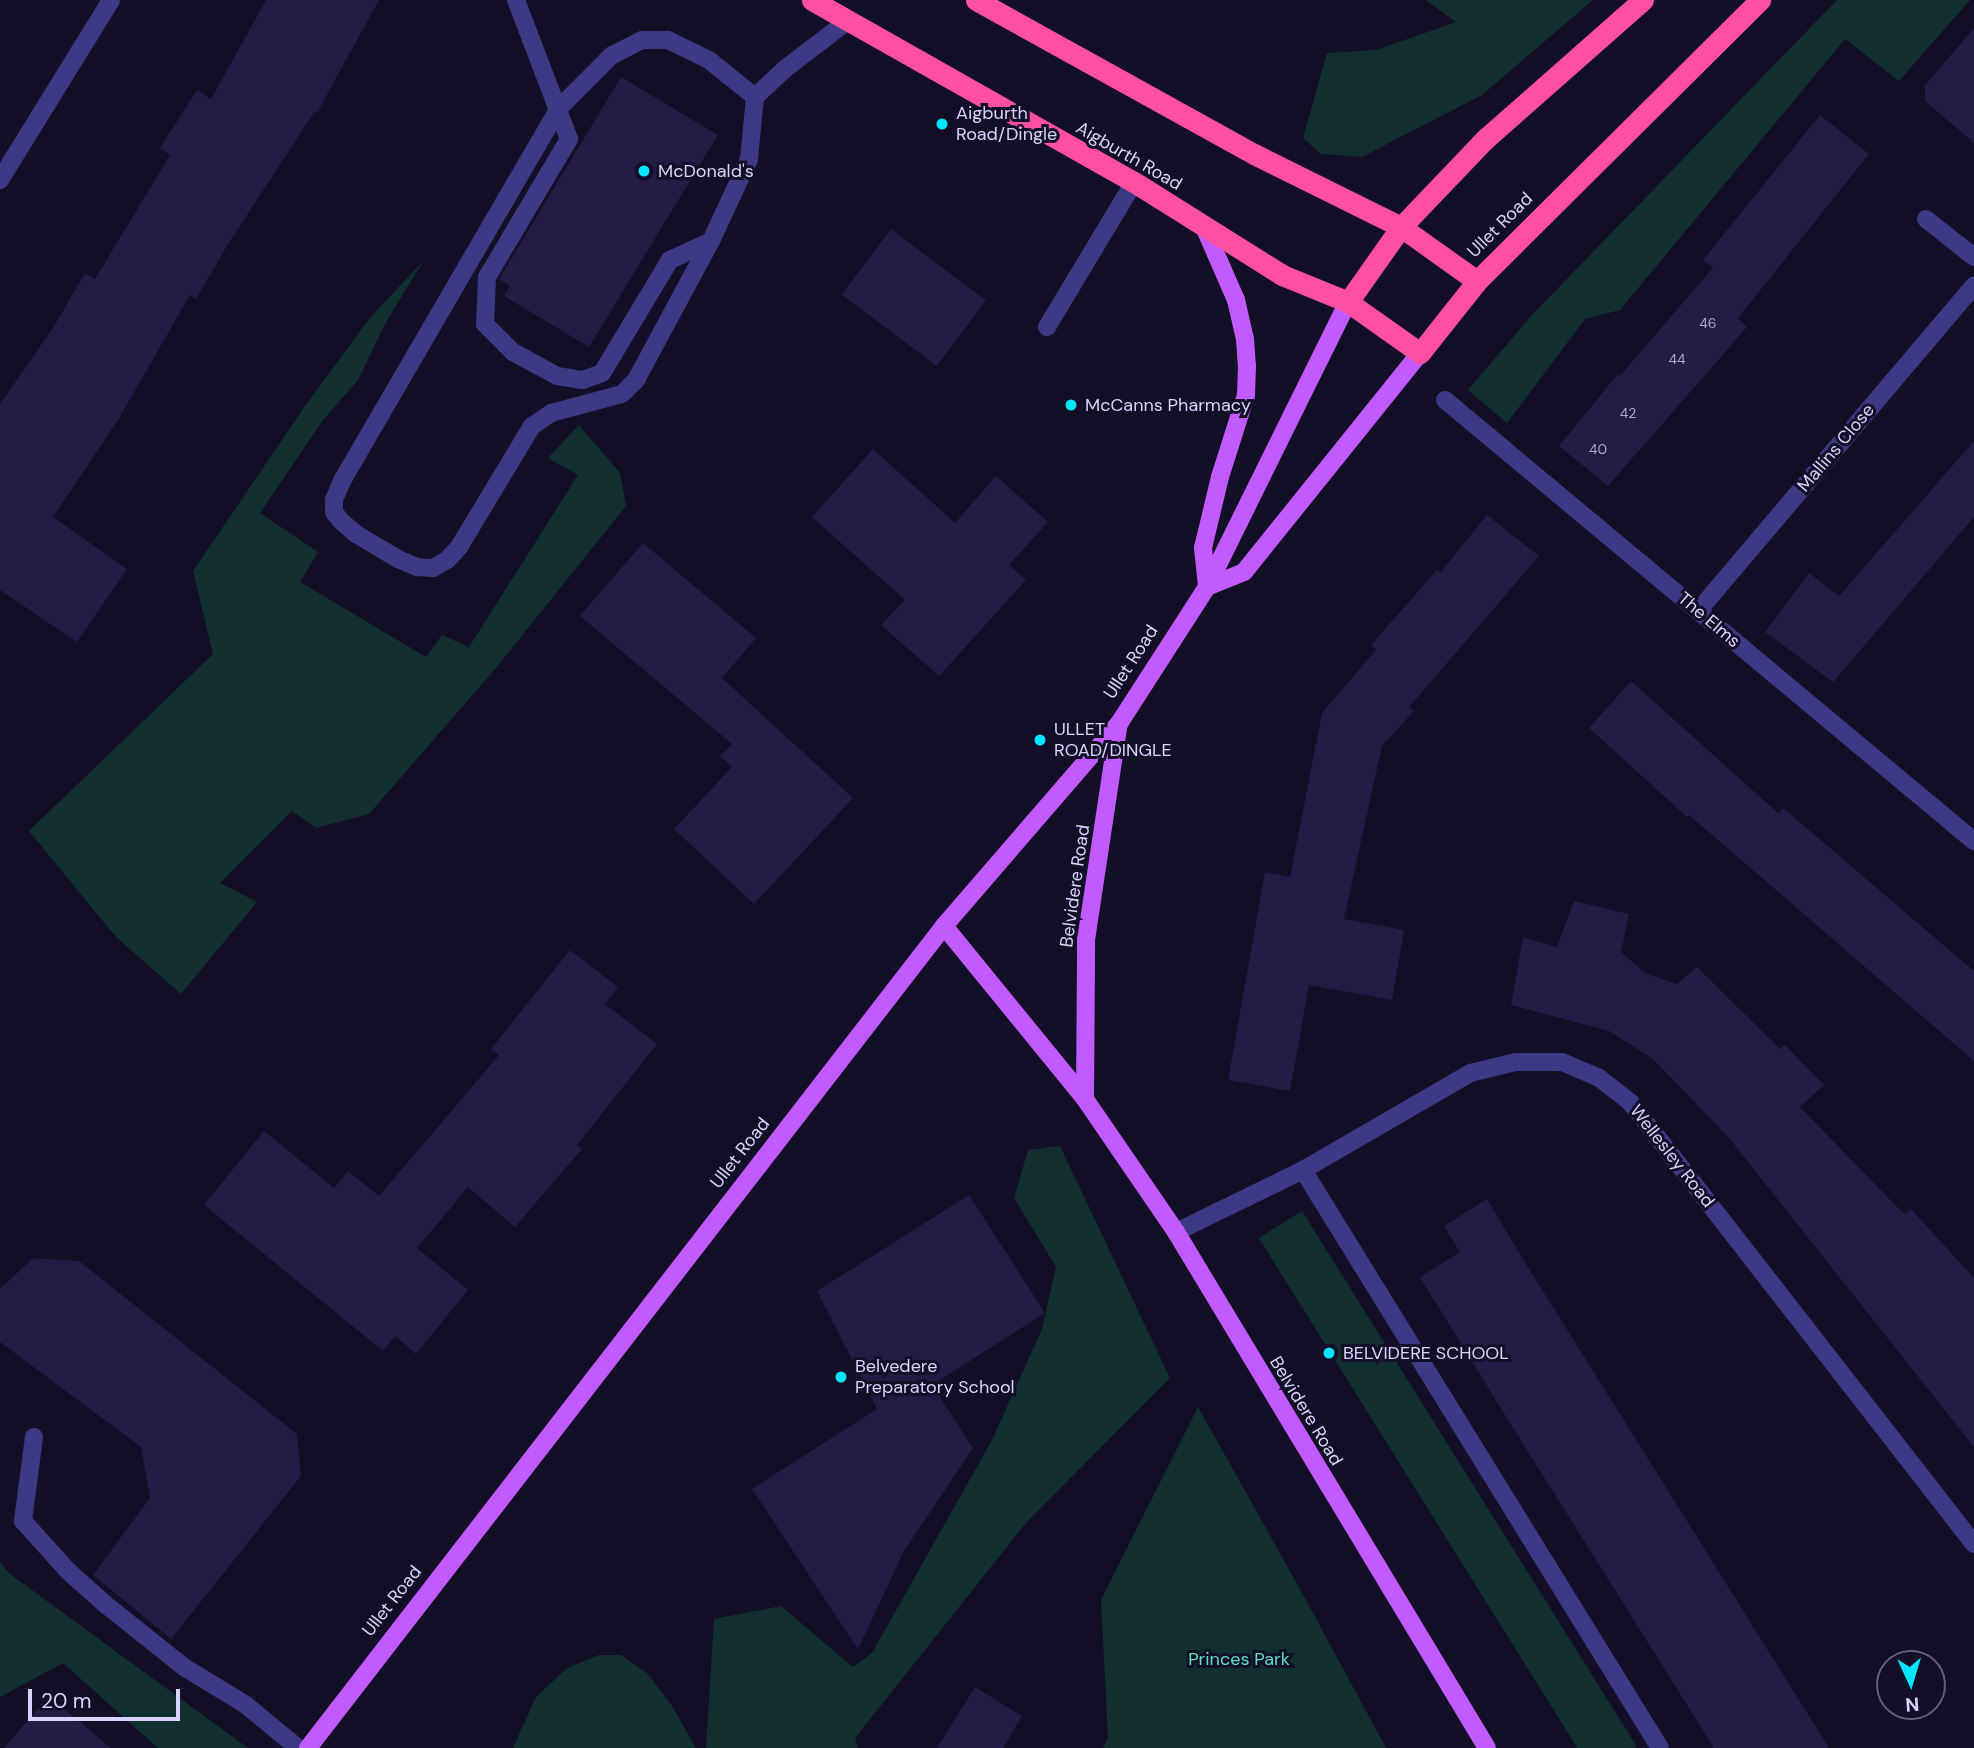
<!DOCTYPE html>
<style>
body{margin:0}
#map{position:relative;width:1974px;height:1748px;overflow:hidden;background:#130f26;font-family:"DM Sans",sans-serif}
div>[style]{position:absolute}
.green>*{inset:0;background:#12302f;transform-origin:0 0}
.building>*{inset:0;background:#241b47;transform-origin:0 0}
.minor>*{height:18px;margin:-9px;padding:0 9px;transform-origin:9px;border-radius:9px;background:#3d3a85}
.major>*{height:18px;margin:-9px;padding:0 9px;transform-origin:9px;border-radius:9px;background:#c25bff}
.highway>*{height:21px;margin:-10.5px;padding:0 10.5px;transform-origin:10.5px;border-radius:10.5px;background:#ff4fa3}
.dots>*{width:19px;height:19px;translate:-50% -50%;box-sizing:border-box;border:4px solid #130f26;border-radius:50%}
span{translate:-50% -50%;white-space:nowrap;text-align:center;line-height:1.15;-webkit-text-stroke:6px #130f26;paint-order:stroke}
.number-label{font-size:14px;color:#aca6d1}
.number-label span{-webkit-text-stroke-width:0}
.poi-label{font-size:18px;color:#d9d4ff}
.left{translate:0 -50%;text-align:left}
.street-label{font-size:18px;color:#d9d4ff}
.park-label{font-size:18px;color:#5fe0c0}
.north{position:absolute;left:1876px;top:1650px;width:70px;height:70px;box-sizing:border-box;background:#130f26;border:2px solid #625e7d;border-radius:50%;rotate:176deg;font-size:19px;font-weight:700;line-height:28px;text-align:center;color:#d9d4ff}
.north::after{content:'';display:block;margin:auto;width:24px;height:32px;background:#00e5ff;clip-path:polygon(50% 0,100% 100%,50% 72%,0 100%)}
.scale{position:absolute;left:28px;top:1689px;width:152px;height:32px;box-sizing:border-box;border:4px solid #d9d4ff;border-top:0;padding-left:9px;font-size:21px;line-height:24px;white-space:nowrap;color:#d9d4ff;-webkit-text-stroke:5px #130f26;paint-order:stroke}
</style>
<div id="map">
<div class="green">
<i style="clip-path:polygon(1426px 0,1593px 0,1482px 95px,1362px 157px,1321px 154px,1303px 138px,1327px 53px,1376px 50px,1456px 22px)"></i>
<i style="clip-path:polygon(1837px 0,1970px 0,1899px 81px,1845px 39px,1620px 310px,1585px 319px,1507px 423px,1468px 390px,1532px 315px)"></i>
<i style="clip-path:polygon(424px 260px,386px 322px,358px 380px,323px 420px,260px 513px,318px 552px,300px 582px,426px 657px,442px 635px,469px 647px,578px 475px,548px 458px,579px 425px,620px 473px,626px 506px,496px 668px,369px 814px,316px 828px,292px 811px,220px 883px,257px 902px,181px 994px,116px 937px,29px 831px,213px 654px,193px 571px,305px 406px,369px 319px)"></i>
<i style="clip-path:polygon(1060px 1146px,1170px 1378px,1026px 1523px,855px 1738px,858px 1748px,706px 1748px,714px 1619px,781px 1606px,853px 1667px,872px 1653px,992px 1440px,1042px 1329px,1056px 1267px,1014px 1198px,1028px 1150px)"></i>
<i style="left:1302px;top:1211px;width:631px;height:51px;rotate:58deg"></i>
<i style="clip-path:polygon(1198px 1407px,1300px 1589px,1386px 1748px,1103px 1748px,1108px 1738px,1101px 1600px)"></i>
<i style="clip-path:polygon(0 1562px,10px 1574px,248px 1748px,158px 1748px,63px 1663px,0 1697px)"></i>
<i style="clip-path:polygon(599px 1655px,621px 1655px,647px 1673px,672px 1706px,696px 1748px,513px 1748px,536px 1697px,567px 1668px)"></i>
</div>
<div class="building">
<i style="clip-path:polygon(266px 0,379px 0,317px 113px,315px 111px,228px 244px,196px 299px,190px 295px,118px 420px,53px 517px,127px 569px,77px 642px,0 590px,0 404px,53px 328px,85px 273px,95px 279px,170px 155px,160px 148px,197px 90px,211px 99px)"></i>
<i style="clip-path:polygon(1974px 28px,1974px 143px,1925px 101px,1925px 85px)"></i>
<i style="clip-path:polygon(621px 77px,718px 135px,589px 347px,504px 296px,510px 286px,499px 279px)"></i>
<i style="clip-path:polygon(1820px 115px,1869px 154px,1738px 318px,1747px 327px,1608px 486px,1559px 446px,1618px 374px,1620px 376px,1713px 268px,1703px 260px)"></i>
<i style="left:891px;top:229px;width:119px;height:82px;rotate:37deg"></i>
<i style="clip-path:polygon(1974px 441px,1974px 517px,1833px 682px,1765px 632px,1809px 573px,1839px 596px)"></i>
<i style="clip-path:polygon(873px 449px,955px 523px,996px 476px,1048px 522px,1009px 565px,1026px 580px,939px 676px,881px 625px,905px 600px,812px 517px)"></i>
<i style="clip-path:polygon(1487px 515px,1539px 556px,1409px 707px,1414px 711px,1382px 746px,1344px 919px,1404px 930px,1392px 1000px,1309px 985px,1290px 1091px,1228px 1080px,1265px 872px,1290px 877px,1322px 713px,1376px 650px,1371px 645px,1437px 570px,1440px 573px)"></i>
<i style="clip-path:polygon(643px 543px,756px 638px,722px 678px,853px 798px,754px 904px,674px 829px,732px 767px,720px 756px,732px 744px,580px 616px)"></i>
<i style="clip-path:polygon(1631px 681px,1778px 813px,1783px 808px,1974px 971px,1974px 1061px,1689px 815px,1687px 817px,1589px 728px)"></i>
<i style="clip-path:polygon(1574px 901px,1629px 914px,1621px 952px,1645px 973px,1677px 984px,1697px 967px,1780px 1049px,1785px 1045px,1824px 1085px,1800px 1107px,1904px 1214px,1911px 1209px,1974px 1278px,1974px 1447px,1729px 1138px,1653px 1059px,1609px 1031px,1511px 1005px,1523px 937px,1557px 947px)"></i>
<i style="clip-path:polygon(570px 950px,618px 987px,605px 1004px,657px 1044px,577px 1145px,582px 1149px,515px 1227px,468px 1187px,417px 1248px,468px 1290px,416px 1354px,395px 1336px,383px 1351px,204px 1205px,264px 1131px,334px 1188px,348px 1171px,379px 1196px,499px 1055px,491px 1049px)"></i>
<i style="clip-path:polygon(969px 1195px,1045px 1313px,932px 1385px,973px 1448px,904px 1551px,858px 1649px,752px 1489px,877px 1409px,817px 1291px)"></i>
<i style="clip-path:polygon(1487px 1199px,1526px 1264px,1829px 1748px,1714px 1748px,1505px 1415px,1420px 1277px,1460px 1252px,1444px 1226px)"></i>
<i style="clip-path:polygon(33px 1258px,79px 1261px,297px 1434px,301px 1476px,171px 1639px,93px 1575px,150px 1498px,141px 1447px,0 1342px,0 1289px)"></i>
<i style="clip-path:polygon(975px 1687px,1022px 1716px,1003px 1748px,937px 1748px)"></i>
<i style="clip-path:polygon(49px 1696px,111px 1748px,4px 1748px)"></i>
</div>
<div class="minor">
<i style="left:516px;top:0;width:149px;rotate:69.1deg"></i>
<i style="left:569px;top:139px;width:161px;rotate:120.7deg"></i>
<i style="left:487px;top:277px;width:47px;rotate:92.4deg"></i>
<i style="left:485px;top:324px;width:40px;rotate:45deg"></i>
<i style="left:513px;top:352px;width:50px;rotate:28.6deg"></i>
<i style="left:557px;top:376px;width:26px;rotate:9deg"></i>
<i style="left:583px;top:380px;width:20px;rotate:-20deg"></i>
<i style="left:602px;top:373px;width:132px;rotate:-59deg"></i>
<i style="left:670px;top:260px;width:45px;rotate:-24.9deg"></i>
<i style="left:755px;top:97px;width:59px;rotate:-141.2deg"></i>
<i style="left:709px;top:60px;width:46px;rotate:-154deg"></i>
<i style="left:668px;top:40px;width:26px;rotate:180deg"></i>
<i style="left:642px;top:40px;width:34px;rotate:153deg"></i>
<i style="left:612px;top:55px;width:75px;rotate:135deg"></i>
<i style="left:559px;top:108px;width:432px;rotate:120.2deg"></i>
<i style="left:342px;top:481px;width:21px;rotate:113deg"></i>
<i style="left:334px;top:500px;width:12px;rotate:90deg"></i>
<i style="left:334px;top:512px;width:11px;rotate:52deg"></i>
<i style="left:341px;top:521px;width:20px;rotate:41deg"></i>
<i style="left:356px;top:534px;width:49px;rotate:30.8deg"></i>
<i style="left:398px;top:559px;width:21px;rotate:23deg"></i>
<i style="left:417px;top:567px;width:16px;rotate:4deg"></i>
<i style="left:433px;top:568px;width:16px;rotate:-30deg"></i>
<i style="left:447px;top:560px;width:18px;rotate:-47deg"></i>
<i style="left:459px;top:547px;width:141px;rotate:-58.9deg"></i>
<i style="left:532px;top:426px;width:23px;rotate:-34deg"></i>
<i style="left:551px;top:413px;width:73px;rotate:-15deg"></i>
<i style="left:622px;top:394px;width:20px;rotate:-45deg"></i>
<i style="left:636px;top:380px;width:158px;rotate:-61.7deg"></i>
<i style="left:711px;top:241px;width:90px;rotate:-65.1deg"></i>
<i style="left:749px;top:159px;width:62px;rotate:-84.5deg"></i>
<i style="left:755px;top:97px;width:42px;rotate:-43.1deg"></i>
<i style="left:786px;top:68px;width:79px;rotate:-37.3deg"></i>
<i style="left:0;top:180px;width:211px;rotate:-58.3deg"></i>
<i style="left:1926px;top:219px;width:61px;rotate:38.4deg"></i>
<i style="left:1047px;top:327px;width:169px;rotate:-59deg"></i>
<i style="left:1445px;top:400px;width:689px;rotate:39.82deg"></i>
<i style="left:1698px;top:611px;width:427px;rotate:-49.7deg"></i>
<i style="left:1303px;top:1170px;width:679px;rotate:58.3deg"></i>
<i style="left:1176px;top:1232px;width:141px;rotate:-26deg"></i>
<i style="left:1303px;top:1170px;width:193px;rotate:-30.1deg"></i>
<i style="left:1470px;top:1073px;width:47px;rotate:-13.4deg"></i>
<i style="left:1516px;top:1062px;width:46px"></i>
<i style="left:1562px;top:1062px;width:39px;rotate:23deg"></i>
<i style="left:1598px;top:1077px;width:41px;rotate:38deg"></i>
<i style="left:1630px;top:1102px;width:560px;rotate:52.11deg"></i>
<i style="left:34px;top:1437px;width:85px;rotate:97.5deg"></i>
<i style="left:23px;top:1521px;width:67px;rotate:48deg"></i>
<i style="left:68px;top:1571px;width:50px;rotate:41.7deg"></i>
<i style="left:105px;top:1604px;width:101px;rotate:38.6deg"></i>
<i style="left:184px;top:1667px;width:73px;rotate:31.5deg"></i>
<i style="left:246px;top:1705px;width:67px;rotate:39.6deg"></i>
</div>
<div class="major">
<i style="left:1205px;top:229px;width:77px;rotate:66.4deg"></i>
<i style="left:1236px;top:300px;width:40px;rotate:77deg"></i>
<i style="left:1245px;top:339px;width:27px;rotate:86deg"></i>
<i style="left:1247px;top:366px;width:29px;rotate:92deg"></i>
<i style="left:1246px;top:395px;width:86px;rotate:107.6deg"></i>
<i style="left:1220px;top:477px;width:73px;rotate:103.5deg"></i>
<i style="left:1203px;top:548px;width:39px;rotate:84deg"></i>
<i style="left:1207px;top:587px;width:40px;rotate:-22deg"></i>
<i style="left:1244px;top:572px;width:281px;rotate:-51.2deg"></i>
<i style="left:944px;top:926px;width:223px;rotate:50.8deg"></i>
<i style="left:1085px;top:1099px;width:161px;rotate:55.6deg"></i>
<i style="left:1176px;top:1232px;width:602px;rotate:58.92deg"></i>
<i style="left:1085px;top:1099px;width:159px;rotate:-89.6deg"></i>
<i style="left:1086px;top:940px;width:219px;rotate:-81.4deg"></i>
<i style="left:308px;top:1748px;width:1039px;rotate:-52.27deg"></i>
<i style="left:944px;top:926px;width:269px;rotate:-49.2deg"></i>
<i style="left:1120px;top:722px;width:161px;rotate:-57.2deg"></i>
<i style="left:1207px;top:587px;width:318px;rotate:-63.7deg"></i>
</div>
<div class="highway">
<i style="left:812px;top:0;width:370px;rotate:29.5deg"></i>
<i style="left:1134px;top:182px;width:175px;rotate:32.1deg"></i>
<i style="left:1282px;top:275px;width:71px;rotate:22.2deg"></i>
<i style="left:1348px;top:302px;width:88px;rotate:35.3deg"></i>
<i style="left:1420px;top:353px;width:92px;rotate:-51.6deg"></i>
<i style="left:1477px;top:281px;width:399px;rotate:-44.8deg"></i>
<i style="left:976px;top:0;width:318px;rotate:29deg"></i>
<i style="left:1254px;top:154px;width:164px;rotate:26.4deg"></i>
<i style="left:1401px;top:227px;width:93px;rotate:35.4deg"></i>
<i style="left:1348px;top:302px;width:92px;rotate:-54.8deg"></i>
<i style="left:1401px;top:227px;width:120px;rotate:-46.3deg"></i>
<i style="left:1484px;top:140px;width:212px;rotate:-41.4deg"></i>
</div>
<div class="dots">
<i style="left:942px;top:124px;background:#00e5ff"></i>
<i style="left:644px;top:171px;background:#00e5ff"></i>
<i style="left:1071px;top:405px;background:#00e5ff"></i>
<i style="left:1040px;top:740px;background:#00e5ff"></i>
<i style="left:1329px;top:1353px;background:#00e5ff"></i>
<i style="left:841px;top:1377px;background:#00e5ff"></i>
</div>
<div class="number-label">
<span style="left:1708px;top:323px">46</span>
<span style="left:1677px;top:359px">44</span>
<span style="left:1628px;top:413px">42</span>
<span style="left:1598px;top:449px">40</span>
</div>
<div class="poi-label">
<span class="left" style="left:956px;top:124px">Aigburth<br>Road/Dingle</span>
<span class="left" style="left:658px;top:171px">McDonald's</span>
<span class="left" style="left:1085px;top:405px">McCanns Pharmacy</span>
<span class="left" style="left:1054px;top:740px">ULLET<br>ROAD/DINGLE</span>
<span class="left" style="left:1343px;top:1353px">BELVIDERE SCHOOL</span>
<span class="left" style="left:855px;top:1377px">Belvedere<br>Preparatory School</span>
</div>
<div class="street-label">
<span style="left:1129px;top:156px;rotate:30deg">Aigburth Road</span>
<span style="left:1500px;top:225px;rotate:-45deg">Ullet Road</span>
<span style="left:1836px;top:448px;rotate:-50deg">Mallins Close</span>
<span style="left:1709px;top:620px;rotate:40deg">The Elms</span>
<span style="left:1131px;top:662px;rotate:-57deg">Ullet Road</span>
<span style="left:1075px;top:886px;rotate:-82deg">Belvidere Road</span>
<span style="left:740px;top:1153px;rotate:-52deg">Ullet Road</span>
<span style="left:1672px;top:1156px;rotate:52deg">Wellesley Road</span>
<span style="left:1306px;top:1411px;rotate:59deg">Belvidere Road</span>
<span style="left:392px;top:1601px;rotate:-52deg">Ullet Road</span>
</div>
<div class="park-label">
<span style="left:1239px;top:1659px">Princes Park</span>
</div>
<div class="north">N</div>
<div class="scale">20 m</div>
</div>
